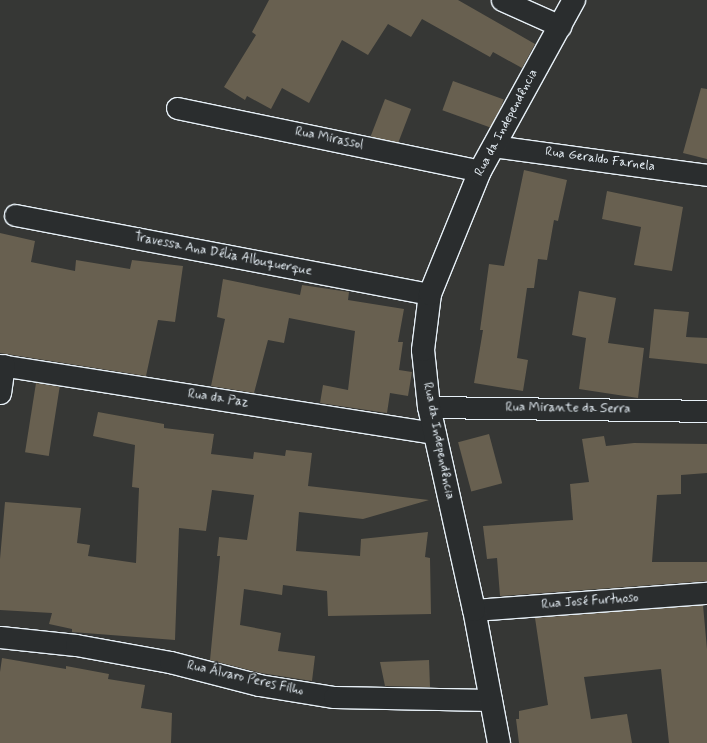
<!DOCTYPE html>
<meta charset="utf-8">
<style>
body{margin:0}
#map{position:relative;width:707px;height:743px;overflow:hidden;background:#363735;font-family:Mynerve,sans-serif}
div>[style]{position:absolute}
.building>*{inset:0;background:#686050;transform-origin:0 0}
.roads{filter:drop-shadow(1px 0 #e8f1f8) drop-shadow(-1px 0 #e8f1f8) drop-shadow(0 1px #e8f1f8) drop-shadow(0 -1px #e8f1f8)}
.minor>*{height:21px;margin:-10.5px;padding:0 10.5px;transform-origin:10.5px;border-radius:10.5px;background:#2a2d2e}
.tertiary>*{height:22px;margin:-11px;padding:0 11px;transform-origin:11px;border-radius:11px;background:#2a2d2e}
span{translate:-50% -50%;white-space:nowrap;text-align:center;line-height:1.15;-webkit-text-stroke:3px #2a2d2e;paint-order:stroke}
.street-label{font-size:13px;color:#e8f1f8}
</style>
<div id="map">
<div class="building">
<i style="clip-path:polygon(269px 0,458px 0,535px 44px,522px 68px,493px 52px,490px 57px,422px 19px,411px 37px,388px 24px,368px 55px,342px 40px,309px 103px,282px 88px,271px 109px,247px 96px,245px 100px,224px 87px,256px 35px,252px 32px)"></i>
<i style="left:453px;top:81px;width:54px;height:31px;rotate:20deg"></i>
<i style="clip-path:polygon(701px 88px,707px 89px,707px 159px,683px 153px)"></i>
<i style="left:385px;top:99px;width:28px;height:40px;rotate:21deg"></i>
<i style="clip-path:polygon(524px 170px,567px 180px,558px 221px,554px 220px,547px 260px,538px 259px,534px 288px,527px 288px,517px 358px,528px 360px,523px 391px,474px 383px,483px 330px,480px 330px,489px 264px,504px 266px)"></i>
<i style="clip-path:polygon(607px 191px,683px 207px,672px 271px,634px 265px,641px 227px,602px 219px)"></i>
<i style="clip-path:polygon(0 233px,35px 241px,31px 262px,75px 271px,76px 260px,130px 269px,132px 260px,183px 266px,175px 322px,158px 320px,146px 376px,0 353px)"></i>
<i style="clip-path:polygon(223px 279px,300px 295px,302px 285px,349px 292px,348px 300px,404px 309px,398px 342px,403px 342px,399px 370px,412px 372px,408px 396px,390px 393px,387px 413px,320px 403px,323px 385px,348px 390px,355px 331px,289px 318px,284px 343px,268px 340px,254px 393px,211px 386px,225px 319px,217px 317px)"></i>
<i style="clip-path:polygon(579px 291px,616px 298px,608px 343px,644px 348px,638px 398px,579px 389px,586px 338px,572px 335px)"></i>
<i style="clip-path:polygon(654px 309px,689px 312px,686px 337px,707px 338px,707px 364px,649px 358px)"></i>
<i style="left:36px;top:383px;width:24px;height:70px;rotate:9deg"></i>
<i style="clip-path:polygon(98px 412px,164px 424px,164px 428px,214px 434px,211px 454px,253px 459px,254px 452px,285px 456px,286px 450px,312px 453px,308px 486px,429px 500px,363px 519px,299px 512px,296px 551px,360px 556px,361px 539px,428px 532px,425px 557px,430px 558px,431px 614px,328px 616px,327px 591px,283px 585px,282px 595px,244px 589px,240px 625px,281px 633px,278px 651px,315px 656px,312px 681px,261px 673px,210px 660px,220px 556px,217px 556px,219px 537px,247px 540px,254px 495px,212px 490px,206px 531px,179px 528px,175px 640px,72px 632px,72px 629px,49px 624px,52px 613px,0 610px,0 559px,5px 502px,81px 508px,77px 543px,90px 545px,88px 556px,136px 563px,139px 488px,132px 487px,135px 445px,93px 436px)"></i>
<i style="left:489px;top:434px;width:51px;height:32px;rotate:75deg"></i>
<i style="clip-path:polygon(604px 436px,606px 446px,634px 443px,707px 444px,707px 473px,681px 475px,681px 494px,657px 495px,652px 562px,707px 562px,707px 581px,500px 596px,497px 558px,487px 559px,483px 526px,573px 520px,570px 484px,589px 482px,582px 439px)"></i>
<i style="clip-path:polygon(703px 605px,707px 649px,707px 743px,669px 743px,661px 669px,584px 677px,591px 719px,627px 714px,632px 743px,519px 743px,516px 719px,519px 719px,519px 711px,548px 705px,535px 618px)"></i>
<i style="clip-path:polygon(2px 658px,66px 669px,66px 666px,109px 674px,108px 679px,145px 685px,141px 708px,172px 713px,171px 743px,0 743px,0 672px)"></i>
<i style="clip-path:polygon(429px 660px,430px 687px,385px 686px,380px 662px)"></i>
</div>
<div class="roads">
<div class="minor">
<i style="left:502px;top:0;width:64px;rotate:24.1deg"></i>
<i style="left:177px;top:108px;width:309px;rotate:11.7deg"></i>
<i style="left:493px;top:146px;width:216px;rotate:7.7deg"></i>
<i style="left:15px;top:215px;width:422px;rotate:10.8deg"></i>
<i style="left:0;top:365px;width:440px;rotate:8.9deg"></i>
<i style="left:0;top:393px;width:28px;rotate:-82deg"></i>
<i style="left:429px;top:407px;width:278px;rotate:0.8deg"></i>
<i style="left:474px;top:610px;width:234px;rotate:-4.2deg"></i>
<i style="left:0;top:637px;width:76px;rotate:6deg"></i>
<i style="left:76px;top:645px;width:96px;rotate:10.3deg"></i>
<i style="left:170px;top:662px;width:92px;rotate:14.5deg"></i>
<i style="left:259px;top:685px;width:76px;rotate:9.1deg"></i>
<i style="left:334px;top:697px;width:157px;rotate:1.1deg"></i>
</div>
<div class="tertiary">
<i style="left:499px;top:743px;width:135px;rotate:-100.6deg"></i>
<i style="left:474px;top:610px;width:208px;rotate:-102.5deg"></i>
<i style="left:429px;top:407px;width:57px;rotate:-96deg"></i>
<i style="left:423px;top:350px;width:56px;rotate:-82.9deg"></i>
<i style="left:430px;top:294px;width:133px;rotate:-67.9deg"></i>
<i style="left:480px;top:171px;width:195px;rotate:-61.2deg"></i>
</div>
</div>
<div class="street-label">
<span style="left:507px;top:123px;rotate:-62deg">Rua da Independência</span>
<span style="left:329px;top:139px;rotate:12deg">Rua Mirassol</span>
<span style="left:600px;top:160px;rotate:8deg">Rua Geraldo Farnela</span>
<span style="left:223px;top:255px;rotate:11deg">Travessa Ana Délia Albuquerque</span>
<span style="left:218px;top:399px;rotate:9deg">Rua da Paz</span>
<span style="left:568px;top:409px;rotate:1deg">Rua Mirante da Serra</span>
<span style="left:438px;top:441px;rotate:79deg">Rua da Independência</span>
<span style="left:590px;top:602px;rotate:-4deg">Rua José Furtuoso</span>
<span style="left:245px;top:679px;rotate:13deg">Rua Álvaro Peres Filho</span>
</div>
</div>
